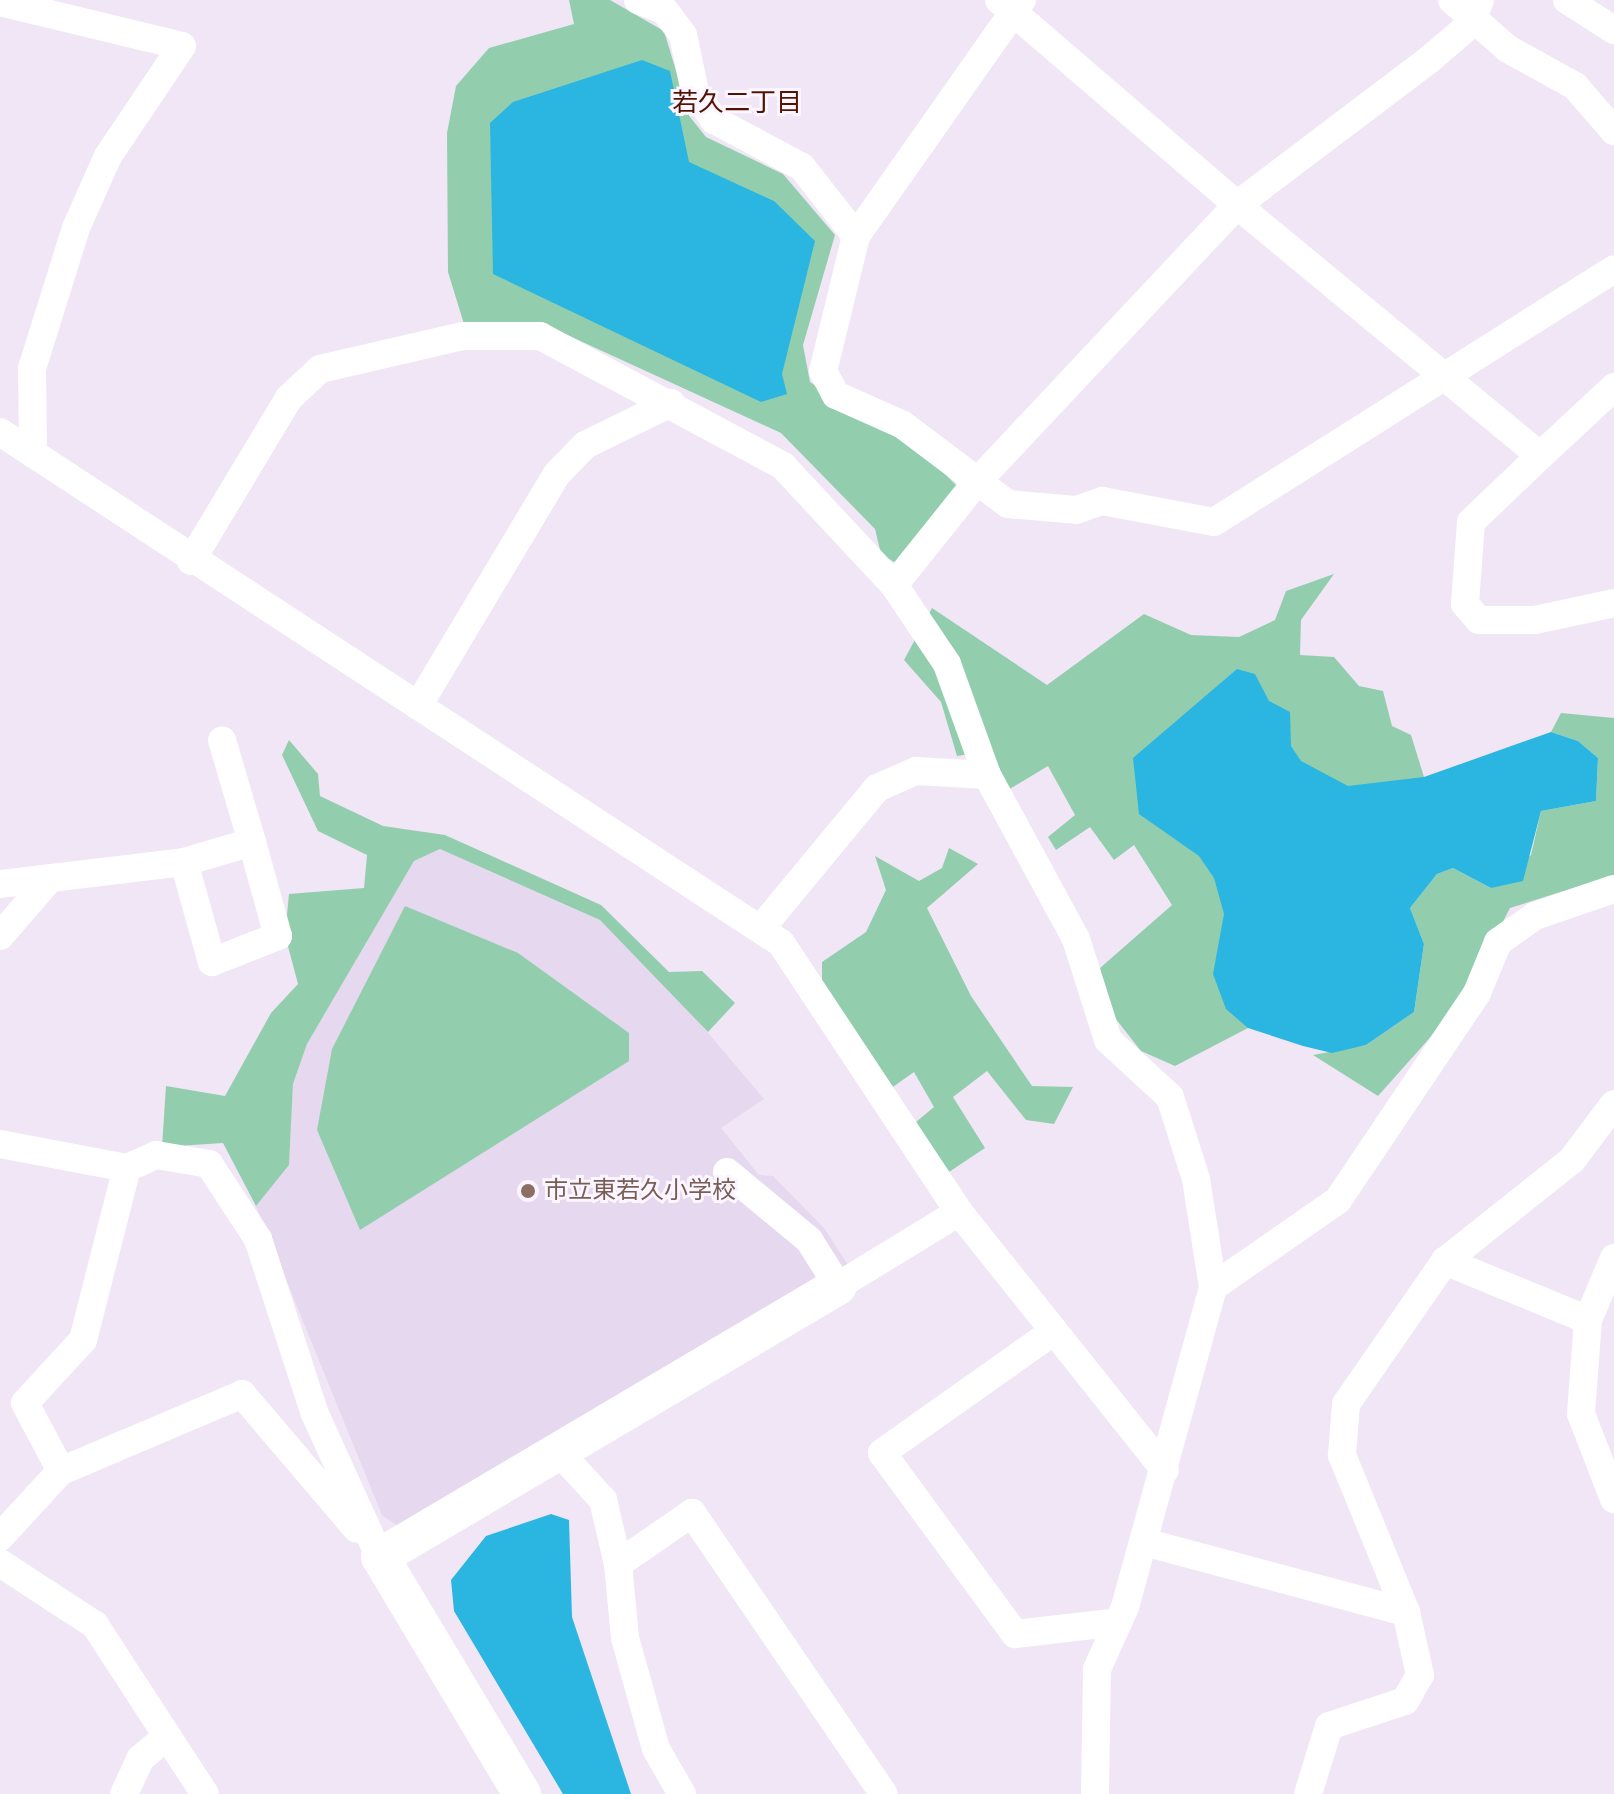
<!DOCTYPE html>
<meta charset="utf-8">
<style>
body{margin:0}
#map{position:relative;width:1614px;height:1794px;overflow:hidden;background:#f0e6f6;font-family:"Nunito Sans","Noto Sans JP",sans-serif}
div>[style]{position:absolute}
.built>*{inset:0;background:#e5d8ef}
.green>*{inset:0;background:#92ceae}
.water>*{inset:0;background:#2bb5e1}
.street>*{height:28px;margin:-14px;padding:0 14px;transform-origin:14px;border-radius:14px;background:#fff}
.secondary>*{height:38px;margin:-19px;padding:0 19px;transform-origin:19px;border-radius:19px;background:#fff}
.dots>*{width:22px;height:22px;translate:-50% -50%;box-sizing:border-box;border:4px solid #fbf5ff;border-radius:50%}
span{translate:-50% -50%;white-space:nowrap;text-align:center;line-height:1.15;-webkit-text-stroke:6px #fbf5ff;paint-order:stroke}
.education-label{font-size:24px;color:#785e54}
.left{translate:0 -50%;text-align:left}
.neighbourhood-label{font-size:26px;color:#531200}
</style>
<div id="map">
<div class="built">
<i style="clip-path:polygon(440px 849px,600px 920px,687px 1008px,764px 1099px,721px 1128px,759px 1175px,773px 1176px,824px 1228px,848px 1265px,398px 1526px,382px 1515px,256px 1206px,289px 1165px,293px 1084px,307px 1044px,414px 861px)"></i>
</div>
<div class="green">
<i style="clip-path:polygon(569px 0,610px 0,664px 31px,690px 117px,706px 137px,783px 174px,835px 235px,803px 345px,810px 382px,853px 411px,899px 428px,959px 488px,899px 565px,881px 554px,875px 529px,781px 433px,539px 322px,464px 324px,448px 272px,447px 133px,456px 86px,489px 48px,574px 24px)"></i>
<i style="clip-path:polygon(1334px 574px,1301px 620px,1300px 655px,1334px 657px,1359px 686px,1383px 691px,1392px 726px,1411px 735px,1424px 777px,1248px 1028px,1175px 1066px,1141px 1051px,1108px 1009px,1100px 968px,1172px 905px,1134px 845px,1114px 860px,1090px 827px,1056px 850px,1048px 837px,1075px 815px,1048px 766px,1003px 793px,992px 750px,957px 756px,941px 702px,904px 660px,932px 608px,1047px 685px,1144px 614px,1191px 635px,1239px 637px,1275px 620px,1286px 591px)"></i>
<i style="clip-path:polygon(1561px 713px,1614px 718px,1614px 875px,1510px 908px,1460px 1004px,1378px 1096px,1313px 1055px,1366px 1045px,1414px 1012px,1424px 944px,1410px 908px,1437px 874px,1453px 868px,1491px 888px,1531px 855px,1541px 811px,1596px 801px,1598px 758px,1578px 741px,1551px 732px)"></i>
<i style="clip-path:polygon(289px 740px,318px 774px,320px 796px,383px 826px,445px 835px,601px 905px,669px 972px,702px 971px,735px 1003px,708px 1032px,600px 920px,440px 849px,414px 861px,307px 1044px,293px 1084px,289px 1165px,256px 1206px,223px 1143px,162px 1147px,166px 1086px,225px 1096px,271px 1013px,298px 984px,285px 935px,289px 894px,364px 888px,367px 855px,318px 831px,282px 755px)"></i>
<i style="clip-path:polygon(949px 848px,978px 864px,927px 908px,971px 996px,1032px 1086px,1073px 1087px,1054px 1124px,1026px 1120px,987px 1071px,953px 1097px,985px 1148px,946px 1174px,916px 1122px,934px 1107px,914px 1072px,890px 1089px,822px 982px,822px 962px,866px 932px,886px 890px,875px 856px,919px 881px,942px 868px)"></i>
<i style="clip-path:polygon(405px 906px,518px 953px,629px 1033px,629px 1061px,360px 1230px,317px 1130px,332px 1049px)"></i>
</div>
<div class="water">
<i style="clip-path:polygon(642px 60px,670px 71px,689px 162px,774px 201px,815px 241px,782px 374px,787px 394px,761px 402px,493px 274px,490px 123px,513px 102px)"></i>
<i style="clip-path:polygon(1237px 669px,1255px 674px,1269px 701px,1290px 712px,1291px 746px,1301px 761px,1348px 786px,1424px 777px,1551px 732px,1578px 741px,1598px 758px,1596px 801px,1541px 811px,1523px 881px,1491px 888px,1453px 868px,1437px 874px,1410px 908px,1424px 944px,1414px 1012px,1366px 1045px,1332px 1053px,1303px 1046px,1248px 1028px,1226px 1009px,1213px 974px,1224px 914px,1214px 878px,1199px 856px,1139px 814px,1133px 758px)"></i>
<i style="clip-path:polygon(551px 1514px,569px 1520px,572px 1617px,631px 1794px,563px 1794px,454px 1611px,451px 1580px,486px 1536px)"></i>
</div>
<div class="street">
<i style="left:638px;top:0;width:29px;rotate:22deg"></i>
<i style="left:665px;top:11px;width:30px;rotate:53deg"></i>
<i style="left:683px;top:35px;width:58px;rotate:78.1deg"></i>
<i style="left:695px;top:92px;width:34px;rotate:56deg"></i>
<i style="left:714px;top:120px;width:100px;rotate:28.1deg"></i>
<i style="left:802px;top:167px;width:88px;rotate:52deg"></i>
<i style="left:856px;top:236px;width:139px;rotate:103.7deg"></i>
<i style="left:823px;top:371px;width:27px;rotate:62deg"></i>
<i style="left:836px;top:395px;width:73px;rotate:24.1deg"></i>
<i style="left:903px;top:425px;width:131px;rotate:37deg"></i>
<i style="left:1008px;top:504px;width:68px;rotate:5deg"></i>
<i style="left:1076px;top:510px;width:28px;rotate:-19deg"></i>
<i style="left:1102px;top:501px;width:114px;rotate:10.6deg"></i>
<i style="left:1214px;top:522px;width:473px;rotate:-32.3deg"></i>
<i style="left:999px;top:0;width:314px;rotate:40.7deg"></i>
<i style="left:1237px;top:205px;width:242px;rotate:-37.1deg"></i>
<i style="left:1430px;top:59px;width:55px;rotate:-40.6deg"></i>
<i style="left:1472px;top:23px;width:24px;rotate:-71deg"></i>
<i style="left:1452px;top:0;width:74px;rotate:41.2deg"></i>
<i style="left:1508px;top:49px;width:77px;rotate:28.9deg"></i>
<i style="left:1575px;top:86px;width:60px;rotate:49.1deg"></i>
<i style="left:1567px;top:0;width:56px;rotate:32.6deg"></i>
<i style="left:0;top:2px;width:187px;rotate:13.6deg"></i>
<i style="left:182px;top:46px;width:133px;rotate:123.9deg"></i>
<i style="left:108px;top:156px;width:79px;rotate:114deg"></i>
<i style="left:76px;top:228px;width:147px;rotate:107.4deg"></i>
<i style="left:32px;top:368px;width:86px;rotate:89.3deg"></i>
<i style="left:856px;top:236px;width:289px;rotate:-54.9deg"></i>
<i style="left:0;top:432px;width:933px;rotate:33.2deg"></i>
<i style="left:781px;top:943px;width:323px;rotate:56.5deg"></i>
<i style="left:959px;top:1212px;width:330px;rotate:51.4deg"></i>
<i style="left:1540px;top:456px;width:95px;rotate:136.3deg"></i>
<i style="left:1471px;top:522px;width:82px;rotate:94.2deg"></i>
<i style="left:1465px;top:604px;width:21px;rotate:49deg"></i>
<i style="left:1479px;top:620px;width:56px"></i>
<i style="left:1535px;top:620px;width:81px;rotate:-12.1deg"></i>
<i style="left:191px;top:561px;width:190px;rotate:-59deg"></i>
<i style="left:289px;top:398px;width:42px;rotate:-43.1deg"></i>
<i style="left:320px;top:369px;width:147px;rotate:-13deg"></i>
<i style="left:463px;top:336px;width:77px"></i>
<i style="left:540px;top:336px;width:276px;rotate:28.1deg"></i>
<i style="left:783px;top:466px;width:163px;rotate:47deg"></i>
<i style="left:894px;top:585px;width:95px;rotate:56.1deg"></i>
<i style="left:947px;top:664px;width:118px;rotate:70.2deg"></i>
<i style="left:894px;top:585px;width:129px;rotate:-51.3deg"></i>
<i style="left:975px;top:484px;width:383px;rotate:-46.8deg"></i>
<i style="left:1237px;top:205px;width:393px;rotate:39.6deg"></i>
<i style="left:1540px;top:456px;width:101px;rotate:-43deg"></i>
<i style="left:418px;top:706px;width:270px;rotate:-59.1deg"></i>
<i style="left:557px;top:474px;width:40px;rotate:-46deg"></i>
<i style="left:585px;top:445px;width:96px;rotate:-26deg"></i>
<i style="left:184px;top:862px;width:104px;rotate:74.4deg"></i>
<i style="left:212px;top:962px;width:71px;rotate:-21.5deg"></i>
<i style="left:278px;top:936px;width:98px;rotate:-105.5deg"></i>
<i style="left:0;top:884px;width:185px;rotate:-6.8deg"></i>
<i style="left:184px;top:862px;width:71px;rotate:-16.4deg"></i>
<i style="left:252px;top:842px;width:106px;rotate:-106.4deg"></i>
<i style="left:762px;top:927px;width:180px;rotate:-50.4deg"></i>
<i style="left:877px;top:788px;width:43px;rotate:-23.6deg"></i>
<i style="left:916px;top:771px;width:71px;rotate:3.2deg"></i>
<i style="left:987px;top:775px;width:187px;rotate:61.5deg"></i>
<i style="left:1076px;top:939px;width:106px;rotate:72.4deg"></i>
<i style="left:1108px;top:1040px;width:84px;rotate:42.6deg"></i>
<i style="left:1170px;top:1097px;width:86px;rotate:72.4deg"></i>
<i style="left:1196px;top:1179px;width:109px;rotate:81.1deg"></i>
<i style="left:0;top:936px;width:70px;rotate:-49deg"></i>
<i style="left:0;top:1144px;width:129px;rotate:10.7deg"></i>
<i style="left:127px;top:1168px;width:32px;rotate:-24deg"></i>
<i style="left:156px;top:1155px;width:54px;rotate:9.6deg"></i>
<i style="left:209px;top:1164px;width:90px;rotate:56.8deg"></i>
<i style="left:258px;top:1239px;width:184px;rotate:72deg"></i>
<i style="left:315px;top:1414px;width:157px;rotate:65.6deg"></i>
<i style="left:727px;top:1172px;width:107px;rotate:39.7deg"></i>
<i style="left:809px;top:1240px;width:54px;rotate:57.8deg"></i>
<i style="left:838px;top:1286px;width:142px;rotate:-31.4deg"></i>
<i style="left:1614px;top:1258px;width:67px;rotate:112.8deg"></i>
<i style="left:1588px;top:1320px;width:94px;rotate:94.3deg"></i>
<i style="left:1581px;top:1414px;width:91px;rotate:68.8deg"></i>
<i style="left:1588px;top:1320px;width:155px;rotate:-157.6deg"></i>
<i style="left:1445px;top:1261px;width:162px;rotate:-38.5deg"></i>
<i style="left:1572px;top:1160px;width:70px;rotate:-53.1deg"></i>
<i style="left:1054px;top:1331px;width:211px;rotate:144.7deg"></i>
<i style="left:882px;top:1453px;width:225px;rotate:53.7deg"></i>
<i style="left:1015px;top:1634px;width:104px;rotate:-6.6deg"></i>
<i style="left:558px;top:1451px;width:67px;rotate:47.4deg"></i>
<i style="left:603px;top:1500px;width:66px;rotate:76.8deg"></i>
<i style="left:618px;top:1564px;width:90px;rotate:-34.6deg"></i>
<i style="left:692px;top:1513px;width:340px;rotate:55.7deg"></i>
<i style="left:61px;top:1471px;width:77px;rotate:-117.9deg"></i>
<i style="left:25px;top:1403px;width:86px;rotate:-47.4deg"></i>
<i style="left:83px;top:1340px;width:178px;rotate:-75.7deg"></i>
<i style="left:0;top:1537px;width:90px;rotate:-47.3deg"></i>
<i style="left:61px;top:1471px;width:197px;rotate:-23deg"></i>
<i style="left:242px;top:1394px;width:177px;rotate:49.6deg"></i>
<i style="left:1144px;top:1542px;width:271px;rotate:15deg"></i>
<i style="left:0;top:1563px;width:113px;rotate:33.1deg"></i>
<i style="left:95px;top:1625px;width:132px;rotate:57deg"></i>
<i style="left:618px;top:1564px;width:74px;rotate:84.6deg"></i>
<i style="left:625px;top:1638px;width:115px;rotate:74.4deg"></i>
<i style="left:656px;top:1749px;width:52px;rotate:60deg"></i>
<i style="left:124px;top:1794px;width:38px;rotate:-65deg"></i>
<i style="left:140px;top:1759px;width:35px;rotate:-40deg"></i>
<i style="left:167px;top:1736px;width:69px;rotate:56.8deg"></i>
<i style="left:1095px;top:1794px;width:125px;rotate:-89.1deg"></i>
<i style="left:1097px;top:1669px;width:68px;rotate:-65.7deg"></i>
<i style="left:1125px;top:1607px;width:332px;rotate:-74.6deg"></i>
<i style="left:1213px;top:1287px;width:152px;rotate:-34.8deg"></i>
<i style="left:1338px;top:1200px;width:249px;rotate:-56.1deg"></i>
<i style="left:1477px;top:993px;width:55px;rotate:-67.6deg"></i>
<i style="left:1498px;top:942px;width:45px;rotate:-35.1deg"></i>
<i style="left:1535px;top:916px;width:83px;rotate:-18.9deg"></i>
<i style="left:1308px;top:1794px;width:71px;rotate:-72.8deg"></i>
<i style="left:1329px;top:1726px;width:80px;rotate:-18.2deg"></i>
<i style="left:1405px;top:1701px;width:30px;rotate:-60deg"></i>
<i style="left:1420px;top:1675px;width:65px;rotate:-102.5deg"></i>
<i style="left:1406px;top:1612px;width:170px;rotate:-112.2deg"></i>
<i style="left:1342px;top:1455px;width:51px;rotate:-85.5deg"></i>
<i style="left:1346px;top:1404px;width:174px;rotate:-55.3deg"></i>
</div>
<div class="secondary">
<i style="left:522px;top:1794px;width:276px;rotate:-120.9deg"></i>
<i style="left:380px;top:1557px;width:532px;rotate:-30.61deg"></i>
</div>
<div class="dots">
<i style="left:528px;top:1191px;background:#8d6e63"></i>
</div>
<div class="education-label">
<span class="left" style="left:544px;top:1191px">市立東若久小学校</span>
</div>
<div class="neighbourhood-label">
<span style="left:737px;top:103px">若久二丁目</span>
</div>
</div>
